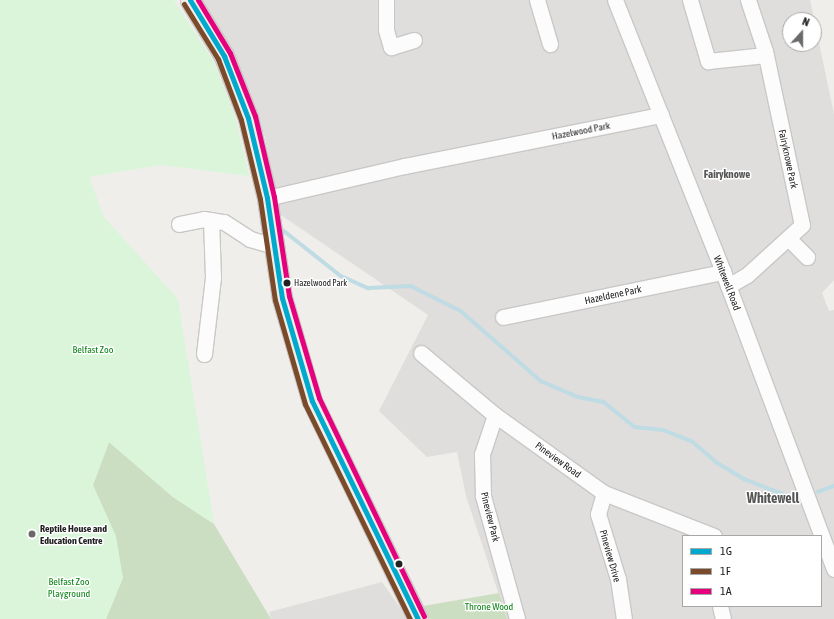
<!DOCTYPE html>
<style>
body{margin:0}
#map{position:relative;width:834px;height:619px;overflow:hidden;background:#f0eeeb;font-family:"Asap Condensed",sans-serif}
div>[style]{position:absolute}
.residential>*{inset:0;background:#dfdedc}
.forest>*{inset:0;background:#cbdec1}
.park>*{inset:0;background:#daf5da}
.stream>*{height:3.5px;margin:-1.75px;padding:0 1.75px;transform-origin:1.75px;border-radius:1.75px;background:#bfdbe3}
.roads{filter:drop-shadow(1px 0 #c9c8c7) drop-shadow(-1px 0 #c9c8c7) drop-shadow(0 1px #c9c8c7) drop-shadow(0 -1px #c9c8c7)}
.minor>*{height:15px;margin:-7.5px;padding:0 7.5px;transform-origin:7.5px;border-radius:7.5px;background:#fdfcfc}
.major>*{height:19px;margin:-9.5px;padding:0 9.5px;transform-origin:9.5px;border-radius:9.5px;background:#f3ede7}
.bus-1>*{height:5px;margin:-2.5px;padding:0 2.5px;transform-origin:2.5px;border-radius:2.5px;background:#00a9ce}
.bus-2>*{height:5px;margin:-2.5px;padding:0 2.5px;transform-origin:2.5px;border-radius:2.5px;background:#7a4b2a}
.bus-3>*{height:5px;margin:-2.5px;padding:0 2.5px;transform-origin:2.5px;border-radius:2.5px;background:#e5007d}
.dots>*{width:11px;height:11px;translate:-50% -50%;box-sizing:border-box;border:2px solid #fff;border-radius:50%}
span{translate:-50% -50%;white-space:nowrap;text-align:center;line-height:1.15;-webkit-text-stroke:3px #fff;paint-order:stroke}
.bus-label{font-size:9px;color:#222}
.left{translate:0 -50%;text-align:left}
.street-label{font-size:10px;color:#222}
.park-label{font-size:10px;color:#0c8416}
.poi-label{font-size:10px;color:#222;font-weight:700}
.neighbourhood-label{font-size:11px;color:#555;font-weight:700}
.district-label{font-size:14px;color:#555;font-weight:700}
.legend{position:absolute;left:682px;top:535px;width:140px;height:72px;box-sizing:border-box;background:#fff;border:1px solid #a7a7a7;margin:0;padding:5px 7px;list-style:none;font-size:12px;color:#222}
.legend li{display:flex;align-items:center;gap:8px;height:20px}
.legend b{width:20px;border:1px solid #a7a7a7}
.north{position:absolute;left:782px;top:12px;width:40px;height:40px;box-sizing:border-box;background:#fff;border:1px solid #a7a7a7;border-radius:50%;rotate:21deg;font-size:11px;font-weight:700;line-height:16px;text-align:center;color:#222}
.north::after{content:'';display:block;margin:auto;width:14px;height:18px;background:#6a6968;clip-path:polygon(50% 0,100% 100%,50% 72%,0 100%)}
</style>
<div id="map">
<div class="residential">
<i style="clip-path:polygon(evenodd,199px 0,810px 0,834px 114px,834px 280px,822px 293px,829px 311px,834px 310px,834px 619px,507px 619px,466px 496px,457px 452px,427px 457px,379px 411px,428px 315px,278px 213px,265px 137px,199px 0,790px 20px,814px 20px,814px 44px,790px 44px,790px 20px,199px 0,683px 536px,821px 536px,821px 606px,683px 606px,683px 536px)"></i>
<i style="clip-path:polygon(382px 582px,408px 619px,271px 619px,269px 612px)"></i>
</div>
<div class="forest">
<i style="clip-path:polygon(109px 442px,173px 497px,214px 524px,271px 619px,106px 619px,123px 577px,93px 485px)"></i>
<i style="clip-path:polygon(499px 593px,507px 619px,430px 619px,423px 606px)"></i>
</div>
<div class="park">
<i style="clip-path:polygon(0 0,174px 0,214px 62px,235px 116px,249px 176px,161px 165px,89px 177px,104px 217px,178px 299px,214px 524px,173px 497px,109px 442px,93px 485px,116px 536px,123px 578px,106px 619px,0 619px)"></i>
</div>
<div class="stream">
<i style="left:283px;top:230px;width:74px;rotate:38.4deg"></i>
<i style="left:341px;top:276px;width:30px;rotate:24deg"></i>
<i style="left:368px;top:288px;width:43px;rotate:-2.7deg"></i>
<i style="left:411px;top:286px;width:56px;rotate:26.6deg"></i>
<i style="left:461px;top:311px;width:106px;rotate:41.2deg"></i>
<i style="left:541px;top:381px;width:40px;rotate:23.4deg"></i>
<i style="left:578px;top:397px;width:26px;rotate:11deg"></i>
<i style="left:604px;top:402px;width:40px;rotate:39deg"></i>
<i style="left:635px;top:427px;width:28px;rotate:6deg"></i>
<i style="left:663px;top:430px;width:31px;rotate:21deg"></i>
<i style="left:692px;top:441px;width:32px;rotate:41deg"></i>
<i style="left:716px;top:462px;width:33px;rotate:31deg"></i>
<i style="left:744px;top:479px;width:56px;rotate:21deg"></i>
<i style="left:818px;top:492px;width:17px;rotate:-21deg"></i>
</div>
<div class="roads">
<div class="minor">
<i style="left:386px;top:0;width:30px;rotate:90deg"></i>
<i style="left:386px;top:30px;width:18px;rotate:74deg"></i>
<i style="left:391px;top:47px;width:24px;rotate:-17deg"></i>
<i style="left:537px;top:0;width:46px;rotate:73.5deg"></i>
<i style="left:615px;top:0;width:293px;rotate:68.3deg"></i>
<i style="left:723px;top:272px;width:317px;rotate:69.5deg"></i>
<i style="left:690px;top:0;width:64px;rotate:73.6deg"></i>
<i style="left:708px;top:61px;width:58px;rotate:-5.9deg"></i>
<i style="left:267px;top:198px;width:142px;rotate:-13.1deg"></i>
<i style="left:405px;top:166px;width:261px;rotate:-11.3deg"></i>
<i style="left:179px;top:224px;width:25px;rotate:-11deg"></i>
<i style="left:204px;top:219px;width:20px;rotate:9deg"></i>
<i style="left:224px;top:222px;width:31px;rotate:33deg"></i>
<i style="left:250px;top:239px;width:26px;rotate:16deg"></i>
<i style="left:788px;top:238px;width:27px;rotate:45deg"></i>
<i style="left:728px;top:286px;width:22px;rotate:-30deg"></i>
<i style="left:747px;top:275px;width:74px;rotate:-42.3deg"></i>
<i style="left:802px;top:225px;width:178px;rotate:-102deg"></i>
<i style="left:765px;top:51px;width:54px;rotate:-108.4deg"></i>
<i style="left:503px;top:317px;width:225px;rotate:-11.6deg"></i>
<i style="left:421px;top:353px;width:97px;rotate:40deg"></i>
<i style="left:495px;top:415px;width:134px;rotate:35.6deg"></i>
<i style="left:604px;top:493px;width:118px;rotate:21.4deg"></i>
<i style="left:204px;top:354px;width:78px;rotate:-83.3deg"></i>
<i style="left:213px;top:277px;width:57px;rotate:-92deg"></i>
<i style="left:495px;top:415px;width:41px;rotate:108.4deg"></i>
<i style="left:482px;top:454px;width:42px;rotate:88.6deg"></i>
<i style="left:483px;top:496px;width:128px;rotate:74.5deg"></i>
<i style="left:604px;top:493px;width:22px;rotate:106deg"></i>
<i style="left:598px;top:514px;width:68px;rotate:72.9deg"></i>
<i style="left:618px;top:579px;width:40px;rotate:81.5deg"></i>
<i style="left:720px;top:606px;width:13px;rotate:77deg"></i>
</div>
<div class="major">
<i style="left:190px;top:0;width:66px;rotate:58.7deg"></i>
<i style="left:224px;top:56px;width:66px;rotate:68.8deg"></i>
<i style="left:248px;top:118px;width:82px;rotate:76.6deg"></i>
<i style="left:267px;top:198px;width:101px;rotate:81.5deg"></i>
<i style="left:282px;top:298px;width:107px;rotate:73.8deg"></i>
<i style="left:312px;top:401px;width:242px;rotate:64.1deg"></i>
</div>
</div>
<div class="bus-1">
<i style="left:190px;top:0;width:66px;rotate:58.7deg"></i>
<i style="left:224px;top:56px;width:66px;rotate:68.8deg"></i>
<i style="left:248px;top:118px;width:82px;rotate:76.6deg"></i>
<i style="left:267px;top:198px;width:101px;rotate:81.5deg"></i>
<i style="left:282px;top:298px;width:107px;rotate:73.8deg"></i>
<i style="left:312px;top:401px;width:242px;rotate:64.1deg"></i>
</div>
<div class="bus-2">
<i style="left:184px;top:4px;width:65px;rotate:58.3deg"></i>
<i style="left:218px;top:59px;width:65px;rotate:69.3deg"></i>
<i style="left:241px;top:120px;width:81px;rotate:76.5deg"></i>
<i style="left:260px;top:199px;width:102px;rotate:81.6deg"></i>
<i style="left:275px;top:300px;width:108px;rotate:73.9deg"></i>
<i style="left:305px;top:404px;width:239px;rotate:64deg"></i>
</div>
<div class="bus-3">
<i style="left:198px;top:0;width:62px;rotate:58.9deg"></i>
<i style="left:230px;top:53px;width:68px;rotate:68.4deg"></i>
<i style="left:255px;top:116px;width:83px;rotate:76.8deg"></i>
<i style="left:274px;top:197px;width:100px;rotate:81.4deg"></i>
<i style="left:289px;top:296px;width:106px;rotate:73.6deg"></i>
<i style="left:319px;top:398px;width:242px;rotate:64.3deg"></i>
</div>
<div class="dots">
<i style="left:287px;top:283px;background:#222"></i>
<i style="left:32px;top:534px;background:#6a6968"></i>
<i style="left:399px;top:564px;background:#222"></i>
</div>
<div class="bus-label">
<span class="left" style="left:294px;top:283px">Hazelwood Park</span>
</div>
<div class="street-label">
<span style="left:581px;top:131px;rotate:-11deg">Hazelwood Park</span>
<span style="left:788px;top:159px;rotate:78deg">Fairyknowe Park</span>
<span style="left:727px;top:283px;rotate:69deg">Whitewell Road</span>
<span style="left:613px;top:295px;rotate:-12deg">Hazeldene Park</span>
<span style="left:558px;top:460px;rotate:36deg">Pineview Road</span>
<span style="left:490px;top:517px;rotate:76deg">Pineview Park</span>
<span style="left:610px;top:556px;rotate:74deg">Pineview Drive</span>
</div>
<div class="park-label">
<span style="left:93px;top:350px">Belfast Zoo</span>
<span style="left:69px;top:587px">Belfast Zoo<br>Playground</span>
<span style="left:489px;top:607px">Throne Wood</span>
</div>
<div class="poi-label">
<span class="left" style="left:40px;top:534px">Reptile House and<br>Education Centre</span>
</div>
<div class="neighbourhood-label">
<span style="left:727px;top:174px">Fairyknowe</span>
</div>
<div class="district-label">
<span style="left:773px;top:498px">Whitewell</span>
</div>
<ul class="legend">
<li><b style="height:5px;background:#00a9ce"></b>1G</li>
<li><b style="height:5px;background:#7a4b2a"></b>1F</li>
<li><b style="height:5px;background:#e5007d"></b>1A</li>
</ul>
<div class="north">N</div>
</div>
